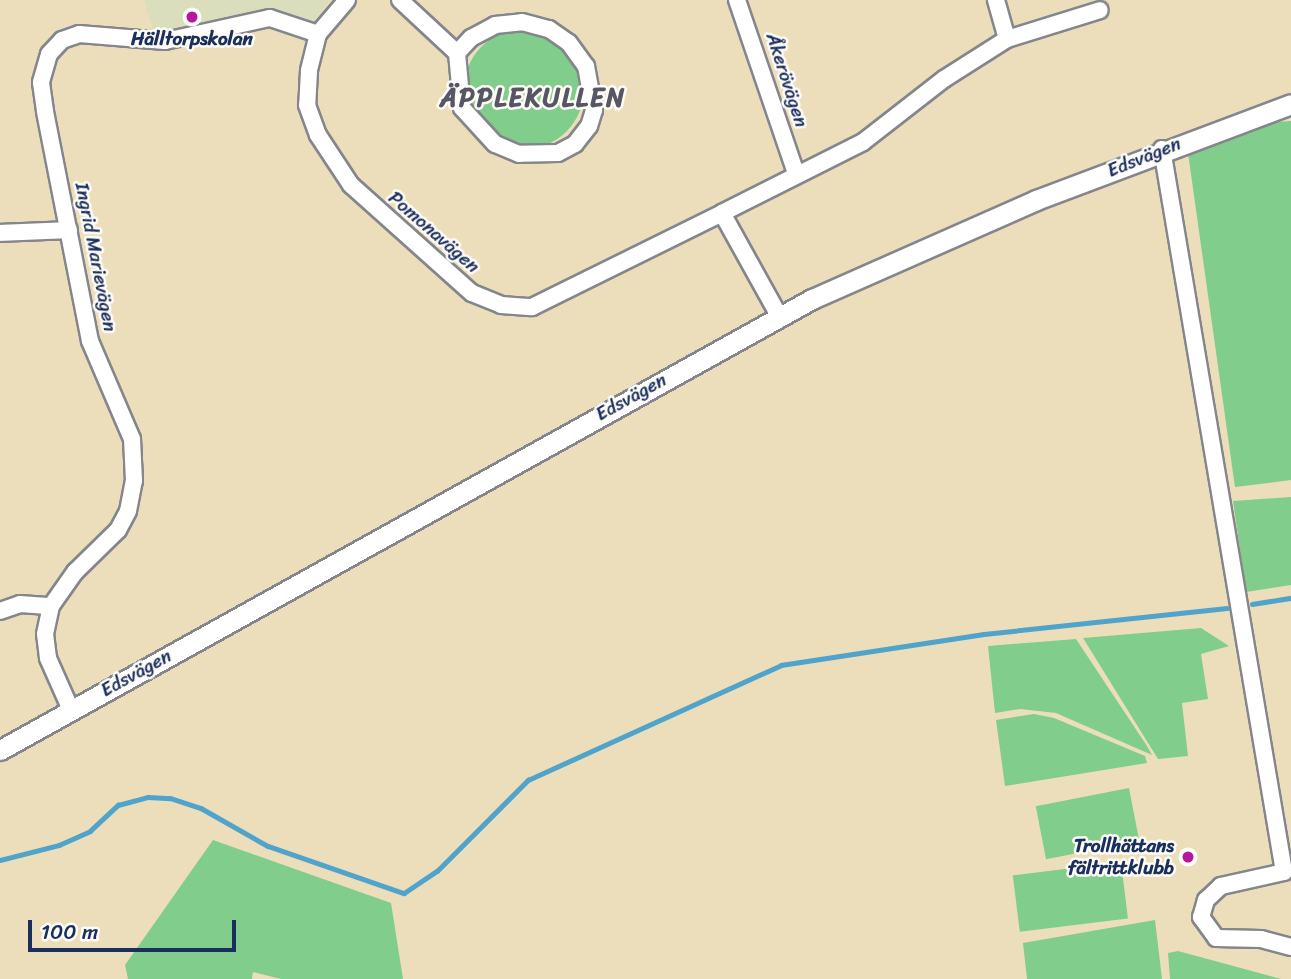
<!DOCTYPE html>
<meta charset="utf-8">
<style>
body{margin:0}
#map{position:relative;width:1291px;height:979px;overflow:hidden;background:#ecdebb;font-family:Sriracha,sans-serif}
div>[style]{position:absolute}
.built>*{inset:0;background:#dbdebc}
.green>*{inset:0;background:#81cd8c;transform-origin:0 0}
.round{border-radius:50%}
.stream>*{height:4.5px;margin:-2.25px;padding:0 2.25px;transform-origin:2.25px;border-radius:2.25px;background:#50a3cb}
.roads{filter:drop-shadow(2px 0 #84868c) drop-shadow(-2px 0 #84868c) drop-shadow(0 2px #84868c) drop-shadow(0 -2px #84868c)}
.minor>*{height:16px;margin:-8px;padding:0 8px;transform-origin:8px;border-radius:8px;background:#fff}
.tertiary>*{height:19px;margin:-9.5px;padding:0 9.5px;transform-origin:9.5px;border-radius:9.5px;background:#fff}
.dots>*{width:19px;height:19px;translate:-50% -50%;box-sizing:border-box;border:4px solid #fdfcf7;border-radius:50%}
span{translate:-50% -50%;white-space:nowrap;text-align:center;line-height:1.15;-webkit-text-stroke:5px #fdfcf7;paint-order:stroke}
.poi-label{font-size:19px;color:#1b2f5e;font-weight:700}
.right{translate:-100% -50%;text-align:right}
.street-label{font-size:19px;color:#1b2f5e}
.district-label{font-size:26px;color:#565665;font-weight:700;letter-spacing:2px}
.scale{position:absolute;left:28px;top:920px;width:208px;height:32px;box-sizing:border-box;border:4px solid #1b2f5e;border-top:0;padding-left:9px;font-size:21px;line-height:24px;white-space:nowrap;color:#1b2f5e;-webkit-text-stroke:5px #fdfcf7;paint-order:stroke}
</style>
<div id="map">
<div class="built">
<i style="clip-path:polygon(144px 0,330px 0,311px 25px,266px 8px,166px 31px,153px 30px)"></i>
</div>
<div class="green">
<i class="round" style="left:464px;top:29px;width:120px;height:120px"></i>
<i style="clip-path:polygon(1291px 121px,1291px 480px,1235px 487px,1188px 153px,1275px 122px)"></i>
<i style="clip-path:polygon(1291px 497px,1291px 585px,1246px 592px,1233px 501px)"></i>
<i style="clip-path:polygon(1201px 628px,1229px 646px,1201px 654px,1208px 699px,1182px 703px,1188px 756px,1158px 759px,1083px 638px)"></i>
<i style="clip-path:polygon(1076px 639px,1147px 746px,1152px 755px,1056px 713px,1020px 709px,995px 713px,988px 646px)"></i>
<i style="clip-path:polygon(1034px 714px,1054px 718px,1145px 756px,1147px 763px,1005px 786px,996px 720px)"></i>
<i style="left:1129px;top:788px;width:54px;height:95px;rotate:79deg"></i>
<i style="clip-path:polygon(213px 840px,391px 903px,403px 979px,281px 979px,253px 972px,252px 979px,128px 979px,125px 965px)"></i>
<i style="left:1121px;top:862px;width:57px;height:109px;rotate:83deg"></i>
<i style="clip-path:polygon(1155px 920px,1162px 979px,1027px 979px,1023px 943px)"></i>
<i style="clip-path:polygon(1178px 951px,1281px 979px,1170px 979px,1168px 953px)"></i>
</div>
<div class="stream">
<i style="left:1252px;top:604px;width:39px;rotate:-9deg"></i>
<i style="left:0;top:860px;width:61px;rotate:-14.3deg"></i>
<i style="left:59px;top:845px;width:34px;rotate:-24deg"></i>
<i style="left:90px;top:831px;width:38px;rotate:-43deg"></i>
<i style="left:118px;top:805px;width:31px;rotate:-15deg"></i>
<i style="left:148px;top:797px;width:22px;rotate:3deg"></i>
<i style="left:170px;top:798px;width:33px;rotate:18deg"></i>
<i style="left:201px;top:808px;width:77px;rotate:29.6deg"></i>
<i style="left:268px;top:846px;width:144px;rotate:19.1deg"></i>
<i style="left:404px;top:893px;width:40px;rotate:-34deg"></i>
<i style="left:437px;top:871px;width:129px;rotate:-45deg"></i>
<i style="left:528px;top:780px;width:278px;rotate:-24.4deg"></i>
<i style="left:781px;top:665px;width:205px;rotate:-8.7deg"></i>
<i style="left:984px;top:634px;width:244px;rotate:-6.1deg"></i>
</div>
<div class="roads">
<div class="minor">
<i style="left:347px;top:0;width:45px;rotate:130.5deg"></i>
<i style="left:318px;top:34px;width:38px;rotate:104deg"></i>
<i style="left:309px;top:71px;width:34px;rotate:93deg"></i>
<i style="left:307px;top:105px;width:32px;rotate:70deg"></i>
<i style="left:318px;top:135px;width:60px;rotate:56.6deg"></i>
<i style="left:351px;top:185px;width:162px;rotate:41.8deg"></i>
<i style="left:472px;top:293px;width:31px;rotate:22deg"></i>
<i style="left:501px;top:305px;width:31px;rotate:4deg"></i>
<i style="left:532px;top:307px;width:212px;rotate:-26.3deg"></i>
<i style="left:722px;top:213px;width:118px;rotate:61deg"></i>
<i style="left:400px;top:0;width:78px;rotate:42.9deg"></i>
<i style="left:737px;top:0;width:183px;rotate:71.2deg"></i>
<i style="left:522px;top:22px;width:28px;rotate:15deg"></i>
<i style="left:549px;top:29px;width:24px;rotate:35deg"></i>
<i style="left:569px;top:43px;width:29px;rotate:54deg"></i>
<i style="left:586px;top:66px;width:45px;rotate:79.7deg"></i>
<i style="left:594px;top:110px;width:17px;rotate:107deg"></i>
<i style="left:589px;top:126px;width:23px;rotate:128deg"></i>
<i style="left:575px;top:144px;width:19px;rotate:152deg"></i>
<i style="left:558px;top:153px;width:39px;rotate:179deg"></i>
<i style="left:519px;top:154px;width:26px;rotate:-157deg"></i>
<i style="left:495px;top:144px;width:49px;rotate:-132.5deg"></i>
<i style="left:462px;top:108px;width:55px;rotate:-95.2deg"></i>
<i style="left:457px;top:53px;width:21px;rotate:-47deg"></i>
<i style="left:471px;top:38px;width:27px;rotate:-28deg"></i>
<i style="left:495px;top:25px;width:27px;rotate:-6deg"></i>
<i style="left:1007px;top:39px;width:97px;rotate:-17.3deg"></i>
<i style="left:1162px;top:149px;width:733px;rotate:80.42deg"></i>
<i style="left:1284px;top:872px;width:65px;rotate:167.5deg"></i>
<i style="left:1221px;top:886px;width:21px;rotate:137deg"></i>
<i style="left:1206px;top:900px;width:18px;rotate:106deg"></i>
<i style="left:1201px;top:917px;width:26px;rotate:54deg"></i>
<i style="left:1216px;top:938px;width:45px;rotate:1.3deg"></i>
<i style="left:1261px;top:939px;width:31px;rotate:15deg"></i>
<i style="left:722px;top:213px;width:158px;rotate:-26.7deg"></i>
<i style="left:863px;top:142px;width:103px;rotate:-37.9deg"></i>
<i style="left:944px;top:79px;width:75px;rotate:-32.4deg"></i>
<i style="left:1007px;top:39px;width:41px;rotate:-105.8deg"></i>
<i style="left:0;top:233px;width:69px;rotate:-2.5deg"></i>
<i style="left:0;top:611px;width:21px;rotate:-19deg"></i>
<i style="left:20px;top:604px;width:31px;rotate:4deg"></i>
<i style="left:71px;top:710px;width:57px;rotate:-113.9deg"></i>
<i style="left:48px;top:658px;width:24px;rotate:-97deg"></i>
<i style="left:45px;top:634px;width:29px;rotate:-78deg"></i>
<i style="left:51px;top:606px;width:42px;rotate:-54.8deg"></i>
<i style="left:75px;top:572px;width:60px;rotate:-44.3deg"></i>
<i style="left:118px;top:530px;width:21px;rotate:-62deg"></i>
<i style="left:128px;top:511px;width:31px;rotate:-79deg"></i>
<i style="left:134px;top:481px;width:42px;rotate:-92.7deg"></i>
<i style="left:132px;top:439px;width:107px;rotate:-113.2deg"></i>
<i style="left:90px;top:341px;width:234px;rotate:-101.1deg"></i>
<i style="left:45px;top:111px;width:29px;rotate:-98deg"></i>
<i style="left:41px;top:82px;width:29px;rotate:-74deg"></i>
<i style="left:49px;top:54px;width:19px;rotate:-47deg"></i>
<i style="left:62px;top:40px;width:18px;rotate:-19deg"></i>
<i style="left:79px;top:34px;width:86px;rotate:4.7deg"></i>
<i style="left:165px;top:41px;width:107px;rotate:-12.4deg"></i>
<i style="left:270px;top:18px;width:51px;rotate:18.4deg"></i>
</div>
<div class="tertiary">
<i style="left:0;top:750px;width:929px;rotate:-29.05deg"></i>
<i style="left:812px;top:299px;width:245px;rotate:-23.8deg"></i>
<i style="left:1036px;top:200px;width:272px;rotate:-20.6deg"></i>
</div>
</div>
<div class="dots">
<i style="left:192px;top:17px;background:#b5179e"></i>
<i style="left:1188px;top:857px;background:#b5179e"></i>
</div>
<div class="poi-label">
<span style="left:192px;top:39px">Hälltorpskolan</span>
<span class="right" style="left:1174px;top:857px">Trollhättans<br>fältrittklubb</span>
</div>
<div class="street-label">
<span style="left:787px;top:80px;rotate:72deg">Åkerövägen</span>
<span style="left:1144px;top:157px;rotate:-22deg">Edsvägen</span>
<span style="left:434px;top:232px;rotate:41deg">Pomonavägen</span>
<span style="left:96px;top:257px;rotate:79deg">Ingrid Marievägen</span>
<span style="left:631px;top:397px;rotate:-29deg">Edsvägen</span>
<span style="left:136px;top:673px;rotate:-29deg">Edsvägen</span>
</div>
<div class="district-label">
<span style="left:533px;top:98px">ÄPPLEKULLEN</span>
</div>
<div class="scale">100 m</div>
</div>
